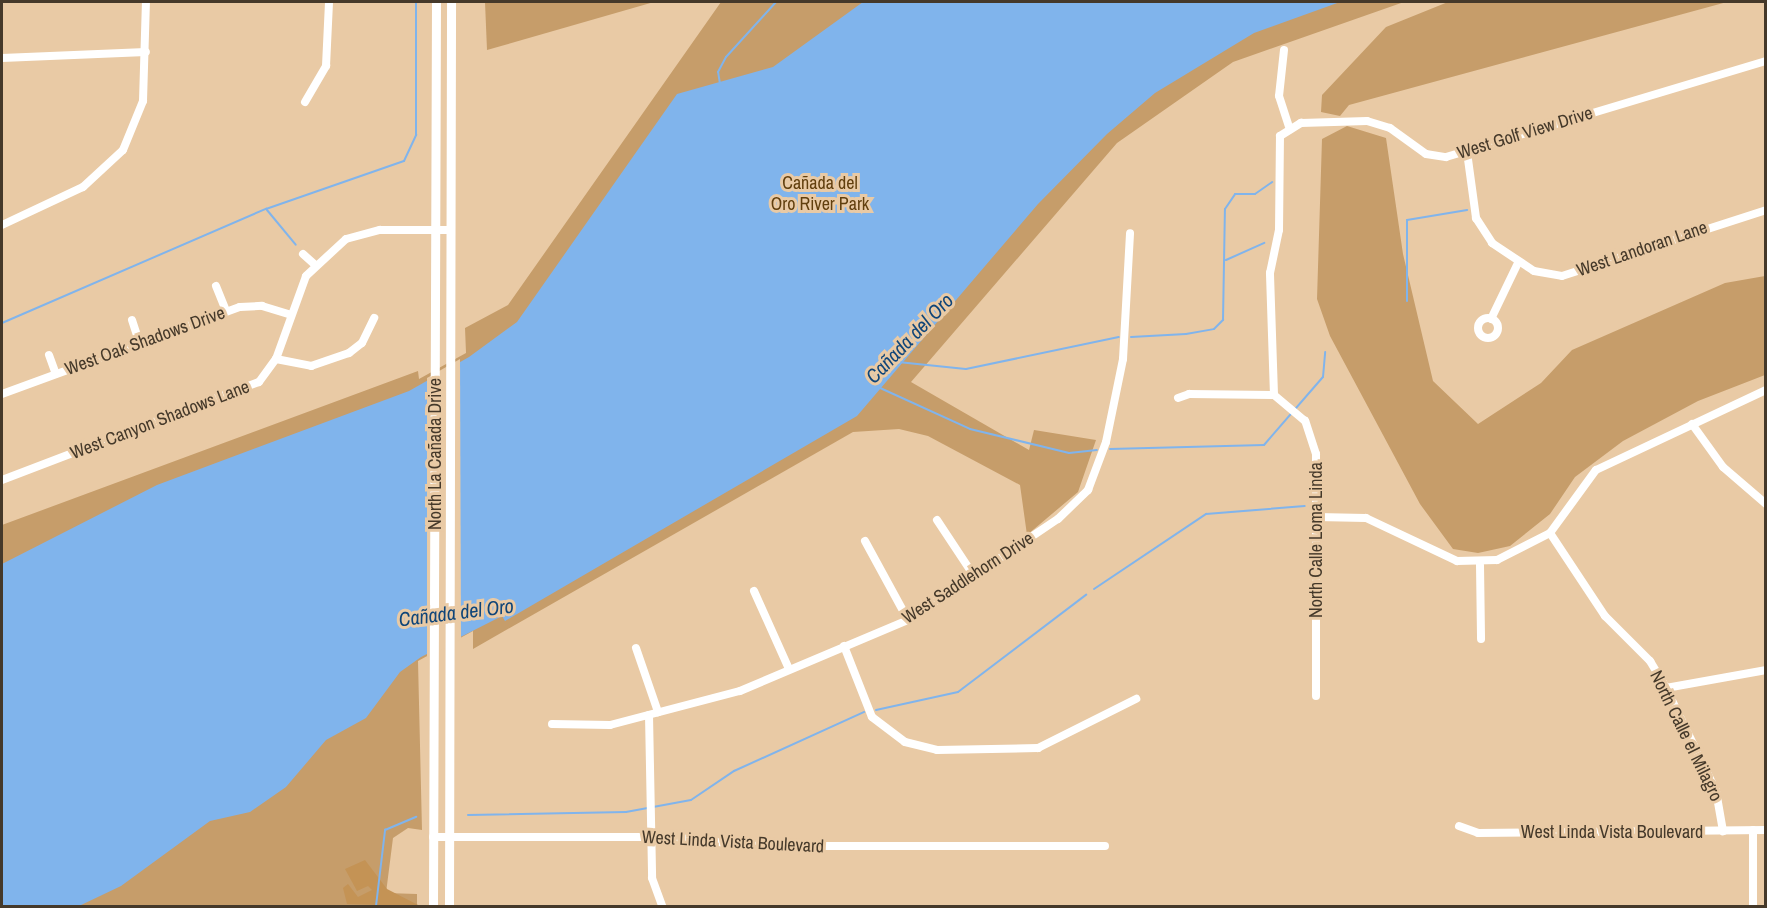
<!DOCTYPE html>
<meta charset="utf-8">
<style>
body{margin:0}
#map{position:relative;width:1767px;height:908px;overflow:hidden;background:#e9caa5;font-family:"Archivo Narrow",sans-serif}
div>[style]{position:absolute}
.green>*{inset:0;background:#c69d6a}
.forest>*{inset:0;background:#c49355}
.water>*{inset:0;background:#80b4ec}
.pier>*{inset:0;background:#e9caa5}
.stream>*{height:2px;margin:-1px;padding:0 1px;transform-origin:1px;border-radius:1px;background:#80b4ec}
.minor>*{height:8px;margin:-4px;padding:0 4px;transform-origin:4px;border-radius:4px;background:#fff}
.minor>.ring{margin:-4px;padding:0;box-sizing:content-box;background:none;border:8px solid #fff;border-radius:50%}
.major>*{height:9px;margin:-4.5px;padding:0 4.5px;transform-origin:4.5px;border-radius:4.5px;background:#fff}
span{translate:-50% -50%;white-space:nowrap;text-align:center;line-height:1.15;-webkit-text-stroke:6px #e9caa5;paint-order:stroke}
.street-label{font-size:18px;color:#45392a}
.park-label{font-size:18px;color:#613f0e}
.water-label{font-size:20px;color:#0f4579;font-style:italic}
.frame{position:absolute;inset:0;border:3px solid #45392a;pointer-events:none}
</style>
<div id="map">
<div class="green">
<i style="clip-path:polygon(485px 2px,654px 2px,487px 50px)"></i>
<i style="clip-path:polygon(721px 2px,1404px 2px,1233px 62px,1117px 143px,911px 382px,1029px 450px,1034px 430px,1096px 440px,1078px 492px,1027px 535px,1020px 485px,928px 436px,899px 429px,853px 432px,473px 649px,473px 631px,418px 661px,422px 830px,408px 828px,393px 838px,386px 893px,417px 894px,417px 906px,2px 906px,2px 525px,418px 371px,419px 379px,466px 353px,465px 328px,508px 305px)"></i>
<i style="clip-path:polygon(1448px 2px,1727px 2px,1349px 105px,1340px 116px,1321px 112px,1322px 95px,1386px 27px)"></i>
<i style="clip-path:polygon(1347px 126px,1386px 138px,1403px 254px,1433px 381px,1478px 424px,1541px 383px,1572px 350px,1725px 283px,1765px 276px,1765px 375px,1698px 401px,1623px 441px,1575px 477px,1550px 514px,1510px 546px,1478px 553px,1453px 549px,1420px 504px,1330px 336px,1317px 299px,1322px 139px)"></i>
</div>
<div class="forest">
<i style="clip-path:polygon(365px 860px,387px 889px,420px 906px,347px 904px,343px 888px,348px 884px,358px 897px,372px 890px,368px 886px,357px 891px,345px 869px)"></i>
</div>
<div class="water">
<i style="clip-path:polygon(863px 2px,1340px 2px,1254px 33px,1155px 93px,1107px 134px,1038px 204px,857px 416px,505px 621px,502px 616px,421px 657px,400px 672px,366px 718px,326px 740px,286px 787px,250px 812px,210px 821px,121px 886px,79px 906px,2px 906px,2px 564px,157px 485px,409px 391px,469px 357px,517px 322px,677px 94px,773px 67px)"></i>
</div>
<div class="pier">
<i style="clip-path:polygon(460px 359px,461px 639px,427px 658px,427px 378px)"></i>
</div>
<div class="stream">
<i style="left:720px;top:84px;width:12px;rotate:-99deg"></i>
<i style="left:718px;top:72px;width:17px;rotate:-62deg"></i>
<i style="left:726px;top:57px;width:74px;rotate:-47.7deg"></i>
<i style="left:267px;top:210px;width:45px;rotate:50.4deg"></i>
<i style="left:1226px;top:260px;width:42px;rotate:-24.1deg"></i>
<i style="left:1407px;top:301px;width:81px;rotate:-90deg"></i>
<i style="left:1407px;top:220px;width:61px;rotate:-9.5deg"></i>
<i style="left:2px;top:323px;width:288px;rotate:-23.4deg"></i>
<i style="left:266px;top:209px;width:146px;rotate:-19.2deg"></i>
<i style="left:404px;top:161px;width:29px;rotate:-65deg"></i>
<i style="left:416px;top:135px;width:133px;rotate:-90deg"></i>
<i style="left:1131px;top:337px;width:55px;rotate:-3.1deg"></i>
<i style="left:1186px;top:334px;width:28px;rotate:-10deg"></i>
<i style="left:1214px;top:329px;width:13px;rotate:-45deg"></i>
<i style="left:1223px;top:320px;width:111px;rotate:-89deg"></i>
<i style="left:1225px;top:209px;width:18px;rotate:-56deg"></i>
<i style="left:1235px;top:194px;width:20px"></i>
<i style="left:1255px;top:194px;width:21px;rotate:-35deg"></i>
<i style="left:898px;top:362px;width:68px;rotate:5.9deg"></i>
<i style="left:966px;top:369px;width:156px;rotate:-11.8deg"></i>
<i style="left:878px;top:387px;width:101px;rotate:24.5deg"></i>
<i style="left:970px;top:429px;width:102px;rotate:13.6deg"></i>
<i style="left:1069px;top:453px;width:28px;rotate:-6deg"></i>
<i style="left:1110px;top:449px;width:154px;rotate:-1.5deg"></i>
<i style="left:1264px;top:445px;width:90px;rotate:-49.1deg"></i>
<i style="left:1323px;top:377px;width:25px;rotate:-85deg"></i>
<i style="left:1094px;top:589px;width:135px;rotate:-33.8deg"></i>
<i style="left:1206px;top:514px;width:99px;rotate:-4.6deg"></i>
<i style="left:876px;top:710px;width:84px;rotate:-12.4deg"></i>
<i style="left:958px;top:692px;width:161px;rotate:-37.2deg"></i>
<i style="left:468px;top:815px;width:158px;rotate:-1.1deg"></i>
<i style="left:626px;top:812px;width:66px;rotate:-10.5deg"></i>
<i style="left:691px;top:800px;width:52px;rotate:-34deg"></i>
<i style="left:734px;top:771px;width:143px;rotate:-24.4deg"></i>
<i style="left:376px;top:906px;width:77px;rotate:-83.2deg"></i>
<i style="left:385px;top:830px;width:34px;rotate:-23deg"></i>
</div>
<div class="minor">
<i style="left:1284px;top:50px;width:46px;rotate:96.2deg"></i>
<i style="left:1279px;top:96px;width:33px;rotate:72deg"></i>
<i style="left:2px;top:58px;width:144px;rotate:-2.4deg"></i>
<i style="left:305px;top:102px;width:42px;rotate:-59.7deg"></i>
<i style="left:326px;top:66px;width:64px;rotate:-87.3deg"></i>
<i style="left:1467px;top:152px;width:67px;rotate:82.2deg"></i>
<i style="left:1476px;top:218px;width:30px;rotate:57deg"></i>
<i style="left:1492px;top:243px;width:50px;rotate:33.7deg"></i>
<i style="left:1534px;top:271px;width:28px;rotate:10deg"></i>
<i style="left:1562px;top:276px;width:214px;rotate:-17.9deg"></i>
<i style="left:2px;top:225px;width:89px;rotate:-25.1deg"></i>
<i style="left:83px;top:187px;width:54px;rotate:-42.8deg"></i>
<i style="left:123px;top:150px;width:53px;rotate:-67.8deg"></i>
<i style="left:143px;top:101px;width:99px;rotate:-88.3deg"></i>
<i style="left:303px;top:254px;width:15px;rotate:42deg"></i>
<i style="left:216px;top:286px;width:27px;rotate:68deg"></i>
<i class="ring" style="left:1478px;top:318px;width:12px;height:12px"></i>
<i style="left:1491px;top:319px;width:62px;rotate:-64.3deg"></i>
<i style="left:132px;top:320px;width:25px;rotate:72deg"></i>
<i style="left:49px;top:355px;width:20px;rotate:70deg"></i>
<i style="left:276px;top:359px;width:36px;rotate:11deg"></i>
<i style="left:311px;top:366px;width:40px;rotate:-18.9deg"></i>
<i style="left:349px;top:353px;width:16px;rotate:-38deg"></i>
<i style="left:362px;top:343px;width:28px;rotate:-64deg"></i>
<i style="left:2px;top:394px;width:253px;rotate:-20.1deg"></i>
<i style="left:240px;top:307px;width:22px;rotate:-3deg"></i>
<i style="left:262px;top:306px;width:30px;rotate:17deg"></i>
<i style="left:1178px;top:398px;width:12px;rotate:-20deg"></i>
<i style="left:1189px;top:394px;width:85px;rotate:0.7deg"></i>
<i style="left:1692px;top:424px;width:53px;rotate:54.2deg"></i>
<i style="left:1723px;top:467px;width:57px;rotate:40.7deg"></i>
<i style="left:2px;top:480px;width:275px;rotate:-20.9deg"></i>
<i style="left:259px;top:382px;width:29px;rotate:-54deg"></i>
<i style="left:276px;top:359px;width:88px;rotate:-70.1deg"></i>
<i style="left:306px;top:276px;width:54px;rotate:-42.8deg"></i>
<i style="left:346px;top:239px;width:35px;rotate:-15deg"></i>
<i style="left:380px;top:230px;width:71px"></i>
<i style="left:1317px;top:517px;width:49px;rotate:1.2deg"></i>
<i style="left:1366px;top:518px;width:101px;rotate:25.3deg"></i>
<i style="left:1457px;top:561px;width:40px;rotate:-1.4deg"></i>
<i style="left:1497px;top:560px;width:59px;rotate:-27deg"></i>
<i style="left:1550px;top:533px;width:78px;rotate:-53.9deg"></i>
<i style="left:1596px;top:470px;width:188px;rotate:-25.2deg"></i>
<i style="left:937px;top:520px;width:67px;rotate:56.5deg"></i>
<i style="left:1550px;top:533px;width:100px;rotate:56.5deg"></i>
<i style="left:1605px;top:616px;width:64px;rotate:45deg"></i>
<i style="left:1650px;top:661px;width:31px;rotate:59deg"></i>
<i style="left:1666px;top:688px;width:114px;rotate:64.1deg"></i>
<i style="left:1716px;top:791px;width:41px;rotate:80.1deg"></i>
<i style="left:865px;top:541px;width:90px;rotate:61.4deg"></i>
<i style="left:1480px;top:565px;width:74px;rotate:89.2deg"></i>
<i style="left:754px;top:591px;width:85px;rotate:65.8deg"></i>
<i style="left:844px;top:646px;width:76px;rotate:68.5deg"></i>
<i style="left:872px;top:717px;width:41px;rotate:37.1deg"></i>
<i style="left:905px;top:742px;width:33px;rotate:14deg"></i>
<i style="left:937px;top:750px;width:101px;rotate:-1.1deg"></i>
<i style="left:1038px;top:748px;width:110px;rotate:-26.6deg"></i>
<i style="left:636px;top:648px;width:68px;rotate:71deg"></i>
<i style="left:1666px;top:688px;width:102px;rotate:-10.2deg"></i>
<i style="left:1316px;top:696px;width:242px;rotate:-90deg"></i>
<i style="left:1316px;top:454px;width:35px;rotate:-108deg"></i>
<i style="left:1305px;top:421px;width:40px;rotate:-140deg"></i>
<i style="left:1274px;top:395px;width:122px;rotate:-91.9deg"></i>
<i style="left:1270px;top:273px;width:44px;rotate:-78.2deg"></i>
<i style="left:1279px;top:230px;width:94px;rotate:-89.4deg"></i>
<i style="left:1280px;top:136px;width:25px;rotate:-32deg"></i>
<i style="left:1301px;top:123px;width:66px;rotate:-1.7deg"></i>
<i style="left:1367px;top:121px;width:24px;rotate:17deg"></i>
<i style="left:1390px;top:128px;width:44px;rotate:35.8deg"></i>
<i style="left:1426px;top:154px;width:20px;rotate:9deg"></i>
<i style="left:1446px;top:157px;width:334px;rotate:-16.7deg"></i>
<i style="left:649px;top:715px;width:163px;rotate:88.9deg"></i>
<i style="left:652px;top:878px;width:30px;rotate:70deg"></i>
<i style="left:552px;top:724px;width:58px;rotate:1deg"></i>
<i style="left:610px;top:725px;width:134px;rotate:-14.7deg"></i>
<i style="left:740px;top:691px;width:182px;rotate:-22.9deg"></i>
<i style="left:908px;top:620px;width:181px;rotate:-34deg"></i>
<i style="left:1058px;top:519px;width:42px;rotate:-44deg"></i>
<i style="left:1088px;top:490px;width:51px;rotate:-69.4deg"></i>
<i style="left:1106px;top:442px;width:85px;rotate:-78.4deg"></i>
<i style="left:1123px;top:359px;width:126px;rotate:-86.8deg"></i>
<i style="left:1459px;top:826px;width:20px;rotate:20deg"></i>
<i style="left:1478px;top:833px;width:288px;rotate:-0.6deg"></i>
<i style="left:1753px;top:830px;width:76px;rotate:90deg"></i>
<i style="left:433px;top:837px;width:236px"></i>
<i style="left:669px;top:837px;width:89px;rotate:5.8deg"></i>
<i style="left:758px;top:846px;width:347px"></i>
</div>
<div class="major">
<i style="left:433px;top:906px;width:904px;rotate:-89.81deg"></i>
<i style="left:449px;top:906px;width:904px;rotate:-89.87deg"></i>
</div>
<div class="street-label">
<span style="left:1525px;top:133px;rotate:-17deg">West Golf View Drive</span>
<span style="left:1642px;top:249px;rotate:-19deg">West Landoran Lane</span>
<span style="left:145px;top:341px;rotate:-20deg">West Oak Shadows Drive</span>
<span style="left:160px;top:420px;rotate:-21deg">West Canyon Shadows Lane</span>
<span style="left:435px;top:454px;rotate:-90deg">North La Cañada Drive</span>
<span style="left:1316px;top:540px;rotate:-90deg">North Calle Loma Linda</span>
<span style="left:968px;top:578px;rotate:-33deg">West Saddlehorn Drive</span>
<span style="left:1686px;top:736px;rotate:64deg">North Calle el Milagro</span>
<span style="left:1612px;top:832px">West Linda Vista Boulevard</span>
<span style="left:733px;top:842px;rotate:3deg">West Linda Vista Boulevard</span>
</div>
<div class="park-label">
<span style="left:820px;top:194px">Cañada del<br>Oro River Park</span>
</div>
<div class="water-label">
<span style="left:909px;top:338px;rotate:-46deg">Cañada del Oro</span>
<span style="left:456px;top:612px;rotate:-7deg">Cañada del Oro</span>
</div>
<div class="frame"></div>
</div>
